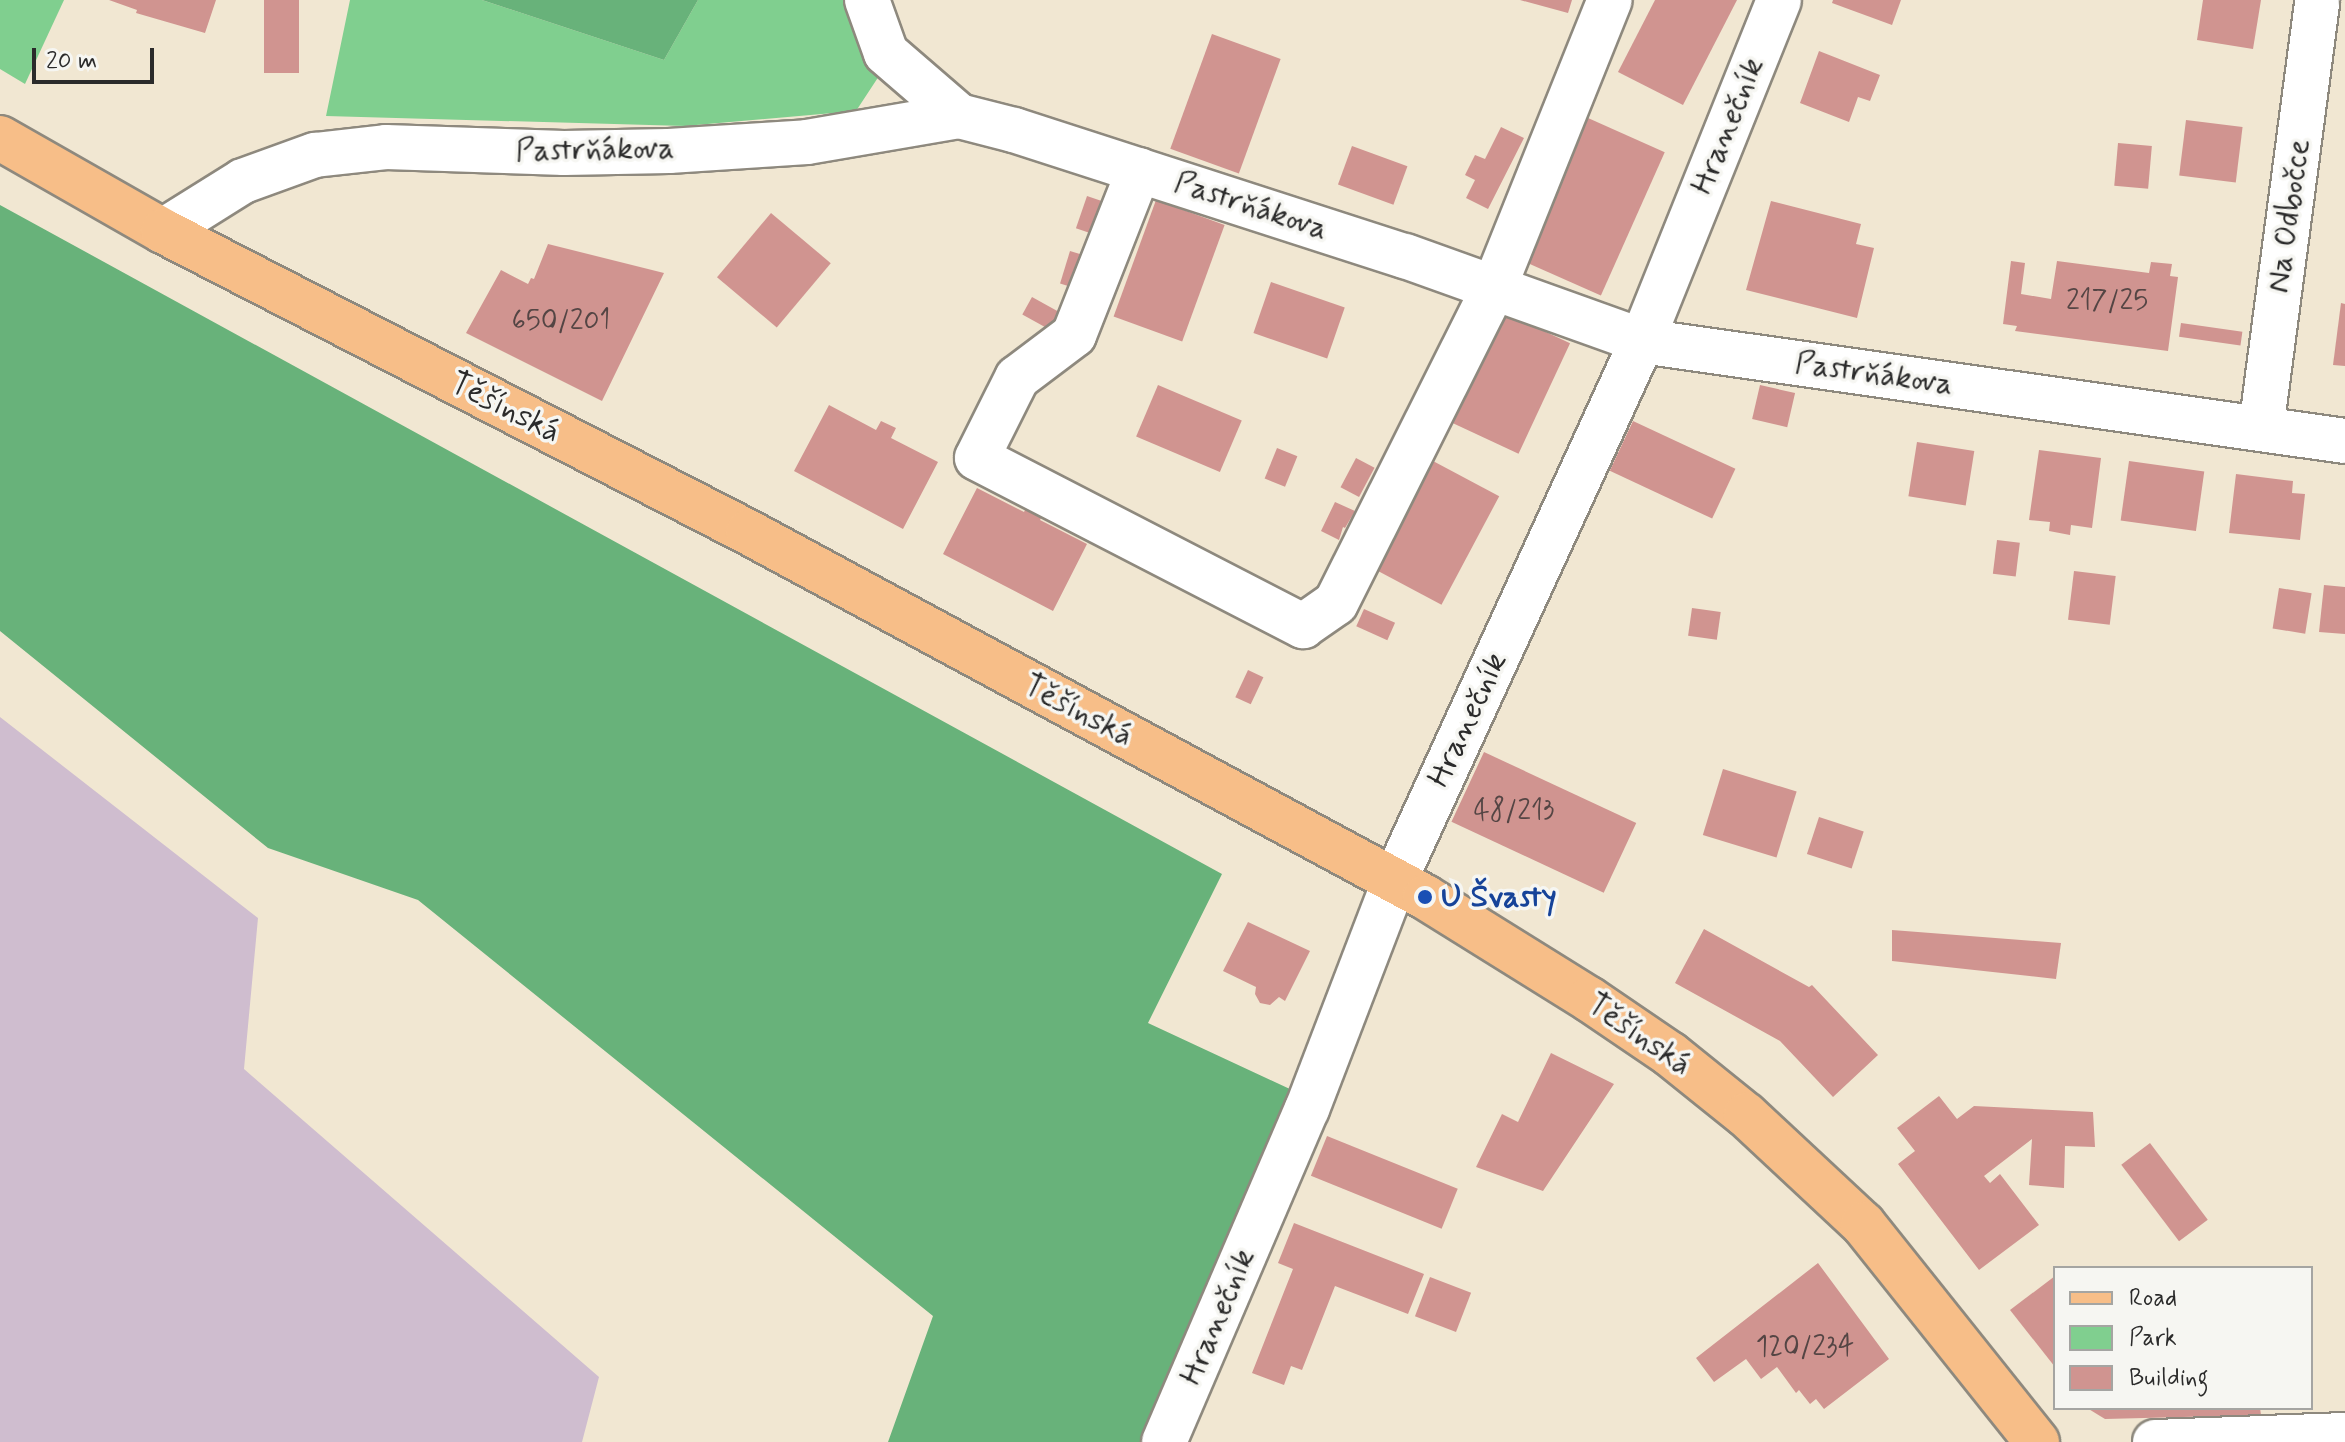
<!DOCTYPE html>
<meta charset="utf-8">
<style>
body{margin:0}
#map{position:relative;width:2345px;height:1442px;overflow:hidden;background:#f1e7d2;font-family:Mynerve,sans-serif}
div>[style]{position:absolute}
.industrial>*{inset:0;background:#cfbdcf}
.green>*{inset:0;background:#80cf8f}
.forest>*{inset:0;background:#68b27a}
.building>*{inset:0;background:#d09490;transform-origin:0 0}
.roads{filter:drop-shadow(2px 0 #8e897e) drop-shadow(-2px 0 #8e897e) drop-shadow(0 2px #8e897e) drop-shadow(0 -2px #8e897e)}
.minor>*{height:44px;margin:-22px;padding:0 22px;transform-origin:22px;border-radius:22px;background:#fff}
.major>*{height:44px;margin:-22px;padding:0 22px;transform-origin:22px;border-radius:22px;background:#f7be88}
.dots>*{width:22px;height:22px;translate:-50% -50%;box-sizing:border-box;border:4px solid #f6f6f2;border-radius:50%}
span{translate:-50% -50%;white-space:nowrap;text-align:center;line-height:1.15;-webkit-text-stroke:7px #f6f6f2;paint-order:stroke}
.number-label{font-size:28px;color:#544544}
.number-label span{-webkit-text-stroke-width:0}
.street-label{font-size:32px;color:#2b2b2b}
.transit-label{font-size:32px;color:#164399;font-weight:700}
.left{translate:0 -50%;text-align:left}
.legend{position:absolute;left:2053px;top:1266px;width:260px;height:144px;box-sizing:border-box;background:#f6f6f2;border:2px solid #a5a5a2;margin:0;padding:10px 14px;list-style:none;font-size:24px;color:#2b2b2b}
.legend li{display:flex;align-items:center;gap:16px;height:40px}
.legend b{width:40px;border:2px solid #a5a5a2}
.scale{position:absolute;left:32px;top:48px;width:122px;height:36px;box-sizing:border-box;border:4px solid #2b2b2b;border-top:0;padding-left:10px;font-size:24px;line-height:28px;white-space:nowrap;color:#2b2b2b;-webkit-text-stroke:6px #f6f6f2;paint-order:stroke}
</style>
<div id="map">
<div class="industrial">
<i style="clip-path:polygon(0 717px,258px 918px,244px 1069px,599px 1377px,582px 1442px,0 1442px)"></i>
</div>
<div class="green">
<i style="clip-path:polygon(0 0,64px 0,25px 84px,0 69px)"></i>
<i style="clip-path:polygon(350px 0,482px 0,664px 60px,698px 0,845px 0,879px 76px,856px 111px,685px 126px,326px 116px)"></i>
</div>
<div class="forest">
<i style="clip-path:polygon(482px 0,698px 0,664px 60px)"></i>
<i style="clip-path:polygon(0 205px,1222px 874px,1148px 1023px,1292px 1090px,1141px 1442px,888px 1442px,933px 1316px,418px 900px,268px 848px,0 631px)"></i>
</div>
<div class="building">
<i style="clip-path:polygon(109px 0,216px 0,205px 33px,136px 13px,137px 10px)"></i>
<i style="left:264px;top:0;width:35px;height:73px"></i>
<i style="clip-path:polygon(1520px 0,1572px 0,1568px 13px)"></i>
<i style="clip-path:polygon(1655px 0,1737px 0,1683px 105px,1618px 72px)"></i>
<i style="clip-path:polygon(1833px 0,1901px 0,1892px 25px,1832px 3px)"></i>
<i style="clip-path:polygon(2203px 0,2261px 0,2253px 49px,2197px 40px)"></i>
<i style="left:1212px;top:34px;width:73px;height:122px;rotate:20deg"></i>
<i style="clip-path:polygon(1819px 51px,1880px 75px,1870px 101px,1858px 97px,1849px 122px,1800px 103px)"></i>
<i style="left:1588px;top:118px;width:84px;height:157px;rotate:24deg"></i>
<i style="left:2186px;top:120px;width:57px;height:56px;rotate:7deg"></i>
<i style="clip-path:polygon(1501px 127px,1524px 138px,1488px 209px,1466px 198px,1475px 180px,1465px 175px,1475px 155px,1485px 159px)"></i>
<i style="left:2118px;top:143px;width:34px;height:43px;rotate:5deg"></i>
<i style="left:1352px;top:146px;width:59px;height:41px;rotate:20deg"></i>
<i style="left:1087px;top:196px;width:21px;height:34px;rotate:19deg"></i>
<i style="left:1156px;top:200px;width:73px;height:124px;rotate:20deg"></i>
<i style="clip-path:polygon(1771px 201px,1861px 224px,1856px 244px,1874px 248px,1857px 318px,1746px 290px)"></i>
<i style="left:771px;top:213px;width:78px;height:84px;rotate:40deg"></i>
<i style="clip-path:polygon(548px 244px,664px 273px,602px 401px,466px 333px,501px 270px,528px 284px,531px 278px,534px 279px)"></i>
<i style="left:1070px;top:251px;width:21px;height:34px;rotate:17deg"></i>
<i style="clip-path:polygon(2011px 261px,2025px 263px,2021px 294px,2051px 299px,2057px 261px,2149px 273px,2151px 262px,2172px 264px,2170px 276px,2178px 277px,2168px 351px,2015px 331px,2017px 326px,2003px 324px)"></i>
<i style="left:1271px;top:282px;width:78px;height:54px;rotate:19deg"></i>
<i style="left:1032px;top:297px;width:31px;height:20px;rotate:29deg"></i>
<i style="clip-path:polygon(2341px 303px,2345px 304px,2345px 366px,2333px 365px)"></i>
<i style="left:1503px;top:312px;width:74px;height:122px;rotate:25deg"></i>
<i style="left:2181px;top:323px;width:62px;height:14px;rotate:8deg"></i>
<i style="left:1158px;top:385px;width:91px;height:56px;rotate:23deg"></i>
<i style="left:1760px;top:385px;width:36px;height:35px;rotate:13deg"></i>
<i style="clip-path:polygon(829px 405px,876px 430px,881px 421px,896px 428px,891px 438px,938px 462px,903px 529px,794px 471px)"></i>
<i style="left:1633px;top:421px;width:113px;height:55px;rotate:25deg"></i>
<i style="left:1917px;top:442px;width:58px;height:55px;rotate:9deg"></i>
<i style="left:1277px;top:448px;width:22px;height:33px;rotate:22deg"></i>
<i style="clip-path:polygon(2039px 450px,2101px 458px,2092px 528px,2071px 525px,2070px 535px,2049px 531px,2050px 522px,2029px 520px)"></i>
<i style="left:1356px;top:458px;width:21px;height:33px;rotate:28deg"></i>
<i style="left:1433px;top:461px;width:75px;height:123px;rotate:28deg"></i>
<i style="left:2129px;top:461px;width:76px;height:60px;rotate:8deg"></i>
<i style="clip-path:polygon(2236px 474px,2293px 481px,2292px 493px,2305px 494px,2300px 540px,2229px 533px)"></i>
<i style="clip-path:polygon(977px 488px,1024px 512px,1029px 502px,1045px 510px,1040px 520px,1087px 544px,1053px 611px,943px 554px)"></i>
<i style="clip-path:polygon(1335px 502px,1355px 511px,1345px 528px,1343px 527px,1339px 540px,1321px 531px)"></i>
<i style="left:1997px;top:540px;width:23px;height:34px;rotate:7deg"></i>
<i style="left:2074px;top:571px;width:42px;height:49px;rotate:7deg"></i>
<i style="clip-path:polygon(2324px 585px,2345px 587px,2345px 634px,2319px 632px)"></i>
<i style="left:2279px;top:588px;width:33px;height:41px;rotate:9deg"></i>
<i style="left:1692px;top:608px;width:29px;height:28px;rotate:8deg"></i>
<i style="left:1364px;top:609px;width:34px;height:19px;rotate:24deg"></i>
<i style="left:1248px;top:670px;width:17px;height:30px;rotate:25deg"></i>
<i style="left:1484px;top:752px;width:168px;height:77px;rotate:25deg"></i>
<i style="left:1723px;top:769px;width:77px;height:69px;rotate:17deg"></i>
<i style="left:1819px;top:817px;width:47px;height:39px;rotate:18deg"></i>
<i style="clip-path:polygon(1248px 922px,1310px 951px,1285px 1001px,1279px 997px,1270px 1005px,1260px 1003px,1255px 994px,1256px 987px,1223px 971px)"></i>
<i style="clip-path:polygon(1704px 929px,1809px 987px,1812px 985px,1878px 1055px,1833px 1097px,1780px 1041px,1675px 983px)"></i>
<i style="clip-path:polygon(1892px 930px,2061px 943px,2056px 979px,1892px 961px)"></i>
<i style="clip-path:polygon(1551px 1053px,1614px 1084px,1543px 1191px,1476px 1167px,1502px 1114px,1518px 1122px)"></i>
<i style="clip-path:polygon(1939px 1096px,1957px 1119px,1974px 1106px,2093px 1112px,2095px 1147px,2065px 1146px,2064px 1188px,2029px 1185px,2032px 1139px,1984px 1176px,1990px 1183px,2000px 1174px,2039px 1225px,1979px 1270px,1898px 1164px,1915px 1151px,1897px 1128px)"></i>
<i style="left:1327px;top:1136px;width:141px;height:43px;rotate:22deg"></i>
<i style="left:2150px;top:1143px;width:96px;height:36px;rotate:53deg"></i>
<i style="clip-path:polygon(1294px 1223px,1424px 1274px,1408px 1314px,1335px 1286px,1302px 1370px,1291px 1366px,1284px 1385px,1252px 1373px,1293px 1269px,1278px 1263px)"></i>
<i style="clip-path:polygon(1818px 1263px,1889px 1359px,1824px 1409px,1816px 1399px,1810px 1404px,1799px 1390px,1796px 1393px,1777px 1367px,1761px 1379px,1746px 1359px,1714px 1382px,1696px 1358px)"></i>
<i style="clip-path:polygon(2055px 1276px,2055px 1367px,2010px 1310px)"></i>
<i style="left:1430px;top:1277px;width:44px;height:42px;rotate:21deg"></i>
<i style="clip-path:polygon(2087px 1408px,2260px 1408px,2261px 1415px,2105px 1419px)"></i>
</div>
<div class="roads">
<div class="minor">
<i style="left:867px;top:0;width:56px;rotate:70.3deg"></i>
<i style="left:886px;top:53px;width:96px;rotate:40.8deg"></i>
<i style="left:1139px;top:170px;width:177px;rotate:111.5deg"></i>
<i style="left:1074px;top:335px;width:71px;rotate:143deg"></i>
<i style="left:1017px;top:378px;width:89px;rotate:116.6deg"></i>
<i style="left:977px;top:458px;width:367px;rotate:27.3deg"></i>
<i style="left:1303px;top:626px;width:40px;rotate:-34.9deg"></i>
<i style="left:1336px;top:603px;width:352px;rotate:-63.4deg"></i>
<i style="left:1494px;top:288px;width:310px;rotate:-68.1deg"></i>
<i style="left:163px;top:231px;width:94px;rotate:-32deg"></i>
<i style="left:243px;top:181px;width:77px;rotate:-19.9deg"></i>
<i style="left:315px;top:155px;width:71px;rotate:-6.4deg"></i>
<i style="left:386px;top:147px;width:178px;rotate:1.9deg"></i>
<i style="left:564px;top:153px;width:105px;rotate:-1.1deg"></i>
<i style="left:669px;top:151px;width:138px;rotate:-3.7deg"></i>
<i style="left:807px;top:142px;width:154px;rotate:-9.7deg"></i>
<i style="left:959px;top:116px;width:57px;rotate:14.3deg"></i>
<i style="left:1014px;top:130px;width:411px;rotate:17.9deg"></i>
<i style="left:1405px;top:256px;width:252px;rotate:19.7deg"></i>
<i style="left:1642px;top:341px;width:710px;rotate:8.1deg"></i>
<i style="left:2261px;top:429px;width:430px;rotate:-82.5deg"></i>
<i style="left:1164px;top:1442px;width:362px;rotate:-66.8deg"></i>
<i style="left:1307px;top:1109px;width:243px;rotate:-69deg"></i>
<i style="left:1394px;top:882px;width:595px;rotate:-65.37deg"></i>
<i style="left:1642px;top:341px;width:367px;rotate:-68.1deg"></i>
<i style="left:2155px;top:1442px;width:190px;rotate:-2.1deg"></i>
</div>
<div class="major">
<i style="left:0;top:138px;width:188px;rotate:29.7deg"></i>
<i style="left:163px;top:231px;width:658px;rotate:27.23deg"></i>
<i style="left:748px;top:532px;width:769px;rotate:28.33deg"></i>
<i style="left:1425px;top:897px;width:193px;rotate:31.9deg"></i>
<i style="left:1589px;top:999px;width:98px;rotate:34.2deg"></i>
<i style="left:1670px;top:1054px;width:97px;rotate:38.8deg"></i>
<i style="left:1746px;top:1115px;width:160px;rotate:43deg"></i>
<i style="left:1863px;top:1224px;width:279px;rotate:51.4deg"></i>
</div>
</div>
<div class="dots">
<i style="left:1425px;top:897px;background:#1a4fb4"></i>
</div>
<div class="number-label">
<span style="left:2107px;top:302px">217/25</span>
<span style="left:561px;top:322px">650/201</span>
<span style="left:1514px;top:812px">48/213</span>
<span style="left:1805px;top:1348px">120/234</span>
</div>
<div class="street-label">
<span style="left:1728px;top:126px;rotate:-68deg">Hranečník</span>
<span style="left:595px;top:150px;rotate:-1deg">Pastrňákova</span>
<span style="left:1251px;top:206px;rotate:18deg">Pastrňákova</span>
<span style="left:2289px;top:216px;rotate:-82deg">Na Odbočce</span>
<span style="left:1874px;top:374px;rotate:8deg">Pastrňákova</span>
<span style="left:505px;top:408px;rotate:27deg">Těšínská</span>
<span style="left:1078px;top:711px;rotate:28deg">Těšínská</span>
<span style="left:1468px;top:720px;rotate:-65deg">Hranečník</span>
<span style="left:1639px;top:1035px;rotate:35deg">Těšínská</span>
<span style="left:1218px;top:1317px;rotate:-67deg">Hranečník</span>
</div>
<div class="transit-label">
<span class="left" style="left:1441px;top:897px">U Švasty</span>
</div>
<ul class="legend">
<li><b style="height:10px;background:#f7be88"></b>Road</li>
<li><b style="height:22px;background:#80cf8f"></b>Park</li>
<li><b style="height:22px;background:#d09490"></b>Building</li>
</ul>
<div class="scale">20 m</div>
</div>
